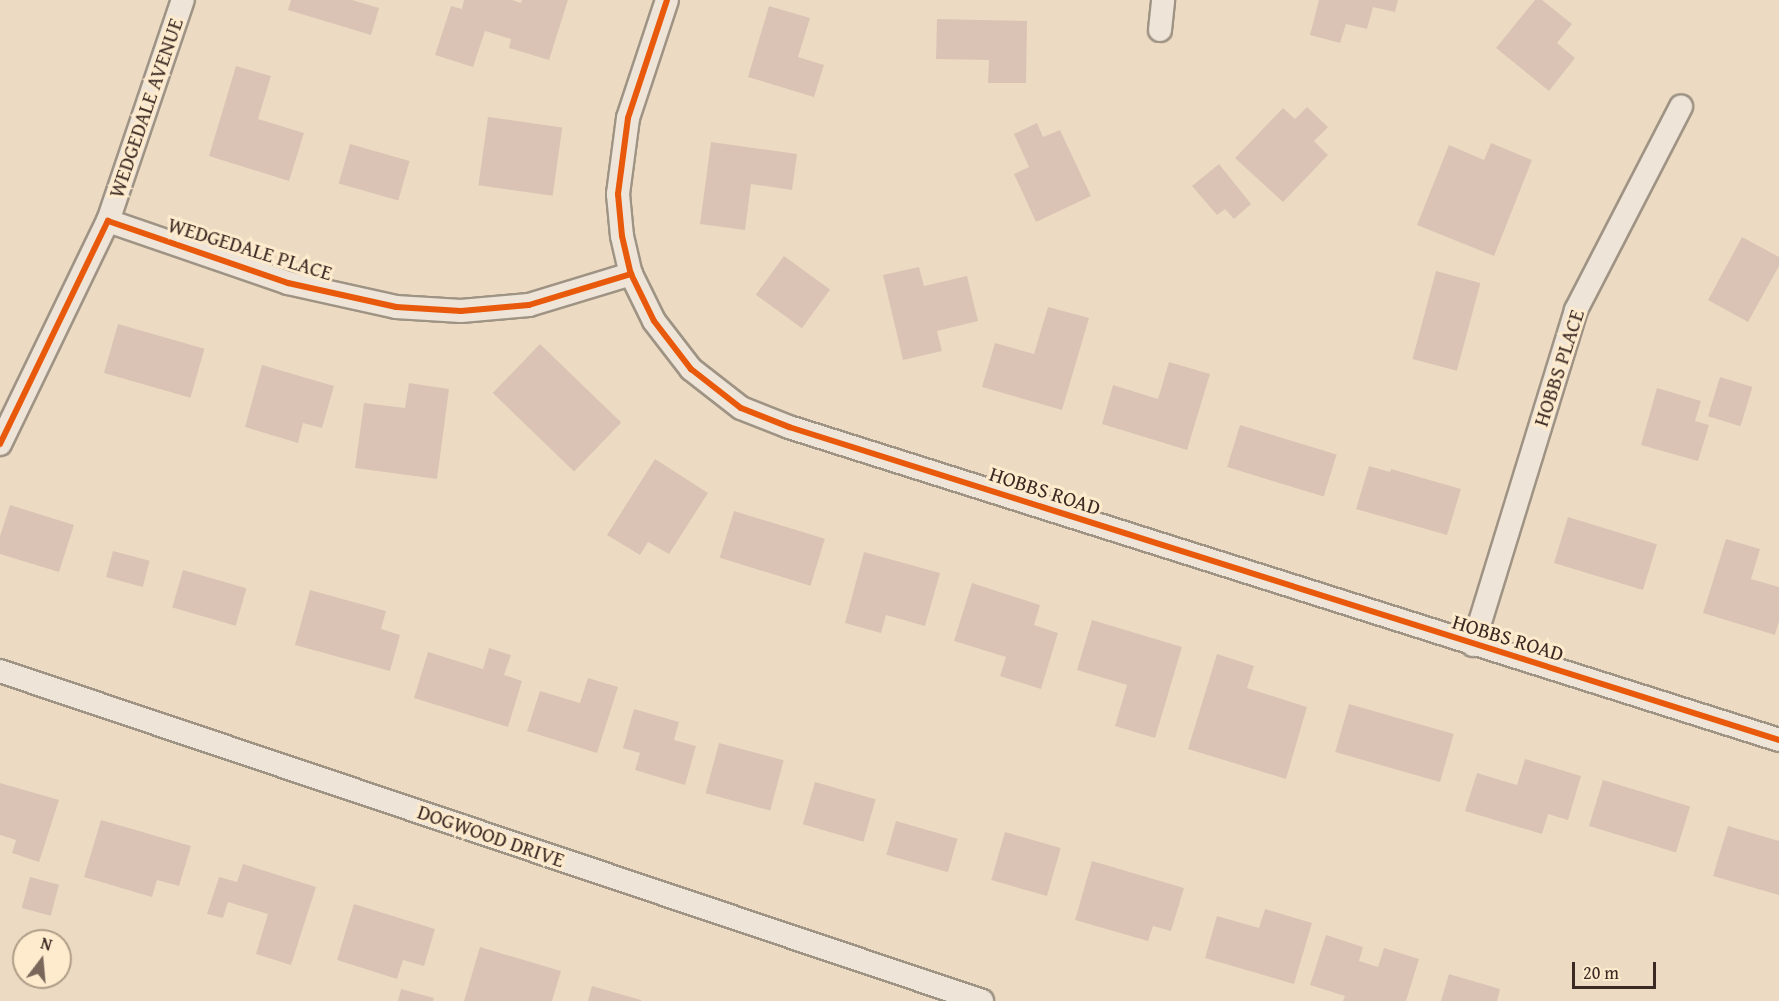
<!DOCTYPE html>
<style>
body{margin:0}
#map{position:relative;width:1779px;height:1001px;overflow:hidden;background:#ecdbc2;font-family:"Gentium Book Plus",serif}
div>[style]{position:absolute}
.building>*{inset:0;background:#dac3b4;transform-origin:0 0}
.roads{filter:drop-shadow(2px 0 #9f9384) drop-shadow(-2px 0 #9f9384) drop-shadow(0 2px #9f9384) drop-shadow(0 -2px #9f9384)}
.street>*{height:22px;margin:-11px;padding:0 11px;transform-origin:11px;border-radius:11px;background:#eee5d8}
.cycleway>*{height:6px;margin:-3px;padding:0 3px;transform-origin:3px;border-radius:3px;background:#e8590c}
span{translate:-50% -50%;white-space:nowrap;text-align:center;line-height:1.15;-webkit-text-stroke:6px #feeacc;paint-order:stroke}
.street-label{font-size:21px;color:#3b2923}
.north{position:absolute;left:12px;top:929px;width:60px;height:60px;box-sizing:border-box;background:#feeacc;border:2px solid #b09d88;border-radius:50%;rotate:16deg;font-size:16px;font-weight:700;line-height:24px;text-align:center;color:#3b2923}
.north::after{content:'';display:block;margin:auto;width:21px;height:27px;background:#79675b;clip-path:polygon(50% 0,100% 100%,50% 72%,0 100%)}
.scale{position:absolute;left:1572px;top:962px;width:84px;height:27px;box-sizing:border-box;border:3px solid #3b2923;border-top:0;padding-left:8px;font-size:18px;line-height:21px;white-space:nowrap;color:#3b2923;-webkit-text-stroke:4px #feeacc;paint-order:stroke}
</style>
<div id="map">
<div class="building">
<i style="clip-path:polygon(291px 0,352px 0,379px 8px,371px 35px,288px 10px)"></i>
<i style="clip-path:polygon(464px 0,512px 0,521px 3px,522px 0,568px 0,549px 60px,509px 48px,511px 39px,485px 31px,473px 67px,435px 55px,451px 6px,462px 9px)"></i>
<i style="clip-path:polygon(1319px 0,1398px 0,1395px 12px,1373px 7px,1367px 29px,1346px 24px,1340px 43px,1310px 35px)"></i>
<i style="clip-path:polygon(1535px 0,1542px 0,1572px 24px,1557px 43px,1575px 58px,1549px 91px,1496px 48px)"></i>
<i style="clip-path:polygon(769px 6px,810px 18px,798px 57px,824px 65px,814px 97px,748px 77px)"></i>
<i style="clip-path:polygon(937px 19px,1027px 21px,1026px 83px,988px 83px,989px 60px,936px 59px)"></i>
<i style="clip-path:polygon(236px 66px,271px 76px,258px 119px,304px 133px,289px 181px,209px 156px)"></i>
<i style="clip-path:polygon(1307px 107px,1328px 127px,1314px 141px,1328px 155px,1283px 202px,1235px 158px,1283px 108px,1295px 119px)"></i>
<i style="left:488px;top:117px;width:75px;height:69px;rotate:8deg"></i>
<i style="clip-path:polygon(1037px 123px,1043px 137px,1060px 130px,1091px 196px,1036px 222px,1014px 174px,1029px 167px,1014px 134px)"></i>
<i style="clip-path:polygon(711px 142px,797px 154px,792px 190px,751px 184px,745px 230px,700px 224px)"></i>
<i style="clip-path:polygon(1491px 143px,1532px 160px,1494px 256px,1417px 225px,1449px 145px,1484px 160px)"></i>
<i style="left:350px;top:144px;width:62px;height:41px;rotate:16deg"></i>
<i style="clip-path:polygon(1219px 164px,1251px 204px,1234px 219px,1225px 209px,1217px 215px,1192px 186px)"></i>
<i style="clip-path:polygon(1742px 237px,1779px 257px,1779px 266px,1748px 322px,1708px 300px)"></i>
<i style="left:784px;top:256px;width:57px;height:48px;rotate:36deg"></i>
<i style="clip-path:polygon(919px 267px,924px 286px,967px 276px,978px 321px,937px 331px,942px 351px,903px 360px,883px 275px)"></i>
<i style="left:1436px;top:271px;width:46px;height:91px;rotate:15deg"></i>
<i style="clip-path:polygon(1048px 307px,1089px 318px,1062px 410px,982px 387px,995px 343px,1034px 354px)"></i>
<i style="left:118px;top:324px;width:90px;height:51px;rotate:16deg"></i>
<i style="left:540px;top:344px;width:113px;height:68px;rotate:44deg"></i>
<i style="clip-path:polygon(1169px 362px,1210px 374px,1187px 450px,1102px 424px,1113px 385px,1158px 399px)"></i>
<i style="clip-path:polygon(262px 365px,334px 386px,322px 428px,303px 423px,298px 443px,245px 427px)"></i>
<i style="left:1720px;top:377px;width:34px;height:41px;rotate:17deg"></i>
<i style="clip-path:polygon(409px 383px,449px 389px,437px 479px,355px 468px,364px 403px,405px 408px)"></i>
<i style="clip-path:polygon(1657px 388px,1701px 401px,1695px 421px,1709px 425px,1698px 461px,1641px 445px)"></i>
<i style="left:1240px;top:425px;width:101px;height:44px;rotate:17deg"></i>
<i style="clip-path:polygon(655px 459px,708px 493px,669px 554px,648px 542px,640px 555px,607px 535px)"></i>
<i style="clip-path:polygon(1369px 466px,1390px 472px,1391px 469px,1461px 489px,1447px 535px,1356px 509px)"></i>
<i style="clip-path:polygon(10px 505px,74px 525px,59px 572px,0 554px,0 536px)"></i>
<i style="left:734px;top:511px;width:95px;height:49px;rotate:17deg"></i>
<i style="left:1568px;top:517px;width:93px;height:48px;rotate:17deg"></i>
<i style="clip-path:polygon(1726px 539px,1760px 549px,1751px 579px,1779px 587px,1779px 621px,1775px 635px,1703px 613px)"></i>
<i style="left:113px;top:551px;width:38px;height:27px;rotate:15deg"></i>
<i style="clip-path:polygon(864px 552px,940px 573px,925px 626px,886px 615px,881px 633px,845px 623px)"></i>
<i style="left:183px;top:570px;width:66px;height:39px;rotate:16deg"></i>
<i style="clip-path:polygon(972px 583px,1040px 605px,1034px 625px,1058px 633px,1041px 689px,1000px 676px,1006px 657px,954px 641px)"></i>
<i style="clip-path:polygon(310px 590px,386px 611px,381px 629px,400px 635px,390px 671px,295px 645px)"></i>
<i style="clip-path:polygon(1092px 620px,1182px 647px,1155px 738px,1115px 726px,1127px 685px,1077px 670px)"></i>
<i style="clip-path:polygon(489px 648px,511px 655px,504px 675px,522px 681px,508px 727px,414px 698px,428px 652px,483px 669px)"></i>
<i style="clip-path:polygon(1217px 654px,1254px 666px,1247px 688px,1307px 707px,1286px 779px,1188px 749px)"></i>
<i style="clip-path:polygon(588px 678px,618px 687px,597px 753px,527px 731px,540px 691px,580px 703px)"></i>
<i style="left:1349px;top:704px;width:109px;height:50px;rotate:16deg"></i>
<i style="clip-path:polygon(634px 709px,679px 722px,674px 740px,696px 746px,685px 785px,635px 770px,640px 753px,623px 748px)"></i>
<i style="left:719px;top:743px;width:67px;height:52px;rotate:15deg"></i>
<i style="clip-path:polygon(1525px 759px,1581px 776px,1568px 820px,1548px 814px,1542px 834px,1465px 811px,1477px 773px,1517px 785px)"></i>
<i style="left:1603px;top:780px;width:91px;height:48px;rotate:17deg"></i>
<i style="left:815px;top:782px;width:63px;height:44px;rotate:16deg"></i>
<i style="clip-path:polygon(0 783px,59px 800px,39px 862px,12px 853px,16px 840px,0 835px)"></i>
<i style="clip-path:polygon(101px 820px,191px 846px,179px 886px,157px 880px,152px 897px,84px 877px)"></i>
<i style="left:896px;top:821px;width:64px;height:35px;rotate:16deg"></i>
<i style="clip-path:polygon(1728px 826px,1779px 841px,1779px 895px,1713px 876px)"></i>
<i style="left:1005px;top:832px;width:58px;height:50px;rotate:16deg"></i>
<i style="clip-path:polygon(1092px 861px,1184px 888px,1171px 931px,1153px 926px,1148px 941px,1075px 920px)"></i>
<i style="clip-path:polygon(243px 864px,316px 887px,291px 965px,256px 954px,268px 914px,228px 902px,223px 918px,207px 914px,219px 877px,237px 882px)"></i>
<i style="left:30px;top:877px;width:30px;height:32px;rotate:15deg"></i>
<i style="clip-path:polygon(354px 904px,435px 929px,424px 966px,403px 960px,397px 979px,337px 960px)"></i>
<i style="clip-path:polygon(1265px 909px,1312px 923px,1294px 984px,1205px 958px,1217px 916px,1259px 928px)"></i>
<i style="clip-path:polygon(1326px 935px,1363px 947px,1359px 961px,1378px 967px,1384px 948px,1419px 959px,1406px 1001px,1343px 1001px,1345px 996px,1310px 985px)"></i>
<i style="clip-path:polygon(480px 947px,561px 971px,552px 1001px,464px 1001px)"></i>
<i style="clip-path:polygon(1449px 974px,1500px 989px,1497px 1001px,1441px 1001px)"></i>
<i style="clip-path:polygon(592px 986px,641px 1000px,641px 1001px,588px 1001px)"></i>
<i style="clip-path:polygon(401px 989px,434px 998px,433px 1001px,398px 1001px)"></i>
</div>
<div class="roads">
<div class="street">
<i style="left:667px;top:0;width:124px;rotate:108.3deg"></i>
<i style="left:628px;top:118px;width:77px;rotate:97.5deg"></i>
<i style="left:618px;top:194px;width:42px;rotate:84.6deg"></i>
<i style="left:622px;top:236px;width:39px;rotate:77deg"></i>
<i style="left:631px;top:274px;width:52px;rotate:63.9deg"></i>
<i style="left:654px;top:321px;width:61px;rotate:52.4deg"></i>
<i style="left:691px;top:369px;width:63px;rotate:38deg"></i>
<i style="left:741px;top:408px;width:52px;rotate:21.6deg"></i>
<i style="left:789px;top:427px;width:1038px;rotate:17.54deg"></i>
<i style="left:1160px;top:30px;width:30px;rotate:-84deg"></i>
<i style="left:108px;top:221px;width:190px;rotate:19deg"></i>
<i style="left:288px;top:283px;width:111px;rotate:12.5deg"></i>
<i style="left:396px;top:307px;width:65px;rotate:3.5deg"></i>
<i style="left:461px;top:311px;width:68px;rotate:-5deg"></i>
<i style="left:529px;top:305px;width:107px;rotate:-16.9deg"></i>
<i style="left:0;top:444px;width:248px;rotate:-64.2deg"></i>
<i style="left:108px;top:221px;width:233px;rotate:-71.3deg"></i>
<i style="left:1473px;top:645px;width:350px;rotate:-72.9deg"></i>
<i style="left:1576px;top:310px;width:229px;rotate:-62.7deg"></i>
<i style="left:0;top:671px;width:1036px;rotate:18.57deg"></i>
</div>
</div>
<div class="cycleway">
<i style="left:667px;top:0;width:124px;rotate:108.3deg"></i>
<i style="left:628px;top:118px;width:77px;rotate:97.5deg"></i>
<i style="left:618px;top:194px;width:42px;rotate:84.6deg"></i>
<i style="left:622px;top:236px;width:39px;rotate:77deg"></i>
<i style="left:631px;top:274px;width:52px;rotate:63.9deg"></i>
<i style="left:654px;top:321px;width:61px;rotate:52.4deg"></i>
<i style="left:691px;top:369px;width:63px;rotate:38deg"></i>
<i style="left:741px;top:408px;width:52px;rotate:21.6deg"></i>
<i style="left:789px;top:427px;width:1038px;rotate:17.54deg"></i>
<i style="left:0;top:444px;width:248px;rotate:-64.2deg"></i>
<i style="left:108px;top:221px;width:190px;rotate:19deg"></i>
<i style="left:288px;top:283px;width:111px;rotate:12.5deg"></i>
<i style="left:396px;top:307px;width:65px;rotate:3.5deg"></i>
<i style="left:461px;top:311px;width:68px;rotate:-5deg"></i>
<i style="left:529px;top:305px;width:107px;rotate:-16.9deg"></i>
</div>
<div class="street-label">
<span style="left:146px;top:108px;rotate:-71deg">WEDGEDALE AVENUE</span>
<span style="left:250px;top:249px;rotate:17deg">WEDGEDALE PLACE</span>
<span style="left:1559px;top:368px;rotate:-72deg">HOBBS PLACE</span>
<span style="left:1045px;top:491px;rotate:18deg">HOBBS ROAD</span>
<span style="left:1508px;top:638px;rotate:17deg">HOBBS ROAD</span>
<span style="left:491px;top:836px;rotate:19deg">DOGWOOD DRIVE</span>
</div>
<div class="north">N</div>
<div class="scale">20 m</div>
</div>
